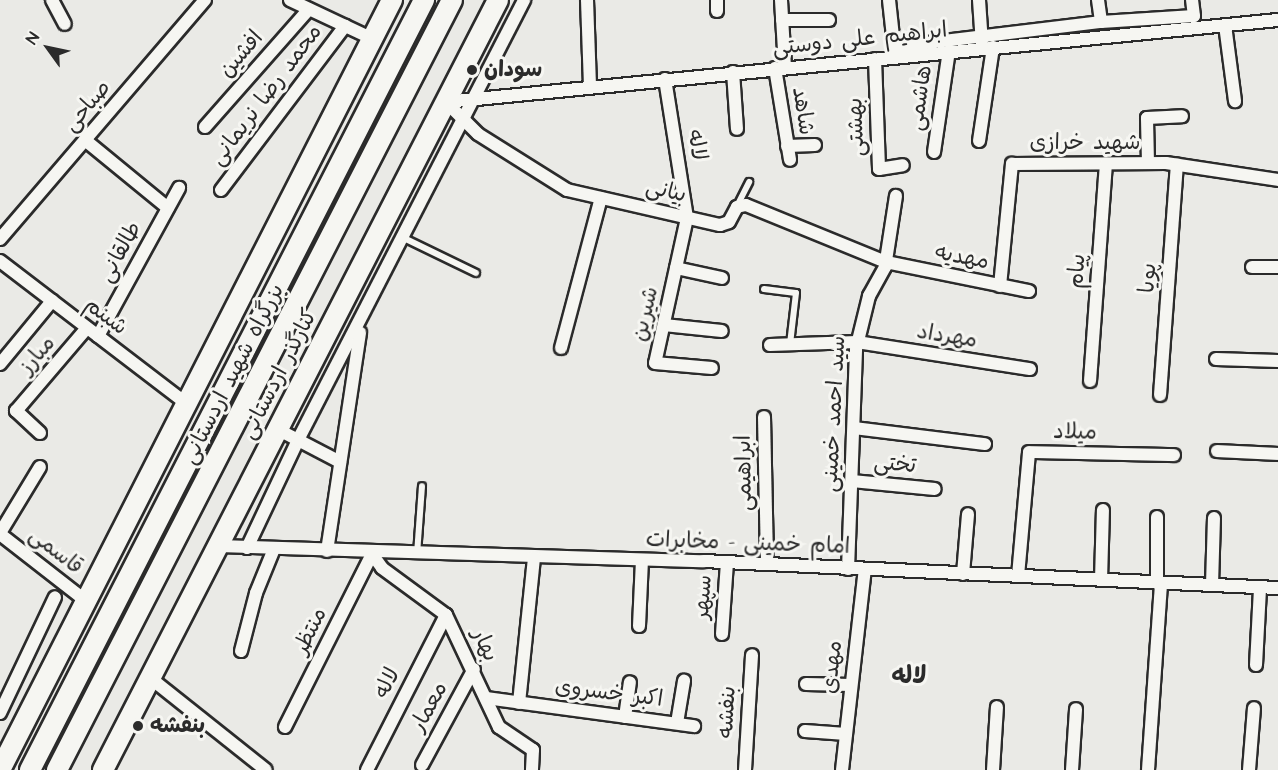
<!DOCTYPE html>
<meta charset="utf-8">
<style>
body{margin:0}
#map{position:relative;width:1278px;height:770px;overflow:hidden;background:#eaeae6;font-family:"Architects Daughter","Playpen Sans Arabic",sans-serif}
div>[style]{position:absolute}
.roads{filter:drop-shadow(2px 0 #2b2b2b) drop-shadow(-2px 0 #2b2b2b) drop-shadow(0 2px #2b2b2b) drop-shadow(0 -2px #2b2b2b)}
.service>*{height:6px;margin:-3px;padding:0 3px;transform-origin:3px;border-radius:3px;background:#f6f6f2}
.minor>*{height:12px;margin:-6px;padding:0 6px;transform-origin:6px;border-radius:6px;background:#f6f6f2}
.primary>*{height:20px;margin:-10px;padding:0 10px;transform-origin:10px;border-radius:10px;background:#f6f6f2}
.trunk>*{height:20px;margin:-10px;padding:0 10px;transform-origin:10px;border-radius:10px;background:#f6f6f2}
.dots>*{width:16px;height:16px;translate:-50% -50%;box-sizing:border-box;border:3px solid #f6f6f2;border-radius:50%}
span{translate:-50% -50%;white-space:nowrap;text-align:center;line-height:1.15;-webkit-text-stroke:6px #f6f6f2;paint-order:stroke}
.street-label{font-size:22px;color:#2b2b2b}
.poi-label{font-size:22px;color:#2b2b2b;font-weight:700}
.left{translate:0 -50%;text-align:left}
.neighbourhood-label{font-size:24px;color:#2b2b2b;font-weight:700}
.north{position:absolute;left:18px;top:18px;width:60px;height:60px;-webkit-text-stroke:4px #f6f6f2;paint-order:stroke;rotate:303deg;font-size:16px;font-weight:700;line-height:24px;text-align:center;color:#2b2b2b}
.north::after{content:'';display:block;margin:auto;width:21px;height:27px;background:#2b2b2b;clip-path:polygon(50% 0,100% 100%,50% 72%,0 100%)}
</style>
<div id="map">
<div class="roads">
<div class="service">
<i style="left:737px;top:206px;width:27px;rotate:-63deg"></i>
<i style="left:404px;top:238px;width:80px;rotate:25.9deg"></i>
<i style="left:764px;top:289px;width:32px;rotate:7deg"></i>
<i style="left:796px;top:293px;width:51px;rotate:96.7deg"></i>
<i style="left:417px;top:554px;width:68px;rotate:-85.8deg"></i>
</div>
<div class="minor">
<i style="left:52px;top:0;width:27px;rotate:62deg"></i>
<i style="left:290px;top:0;width:92px;rotate:25.2deg"></i>
<i style="left:587px;top:0;width:86px;rotate:88deg"></i>
<i style="left:717px;top:0;width:11px;rotate:90deg"></i>
<i style="left:781px;top:0;width:67px;rotate:86.6deg"></i>
<i style="left:889px;top:0;width:55px;rotate:83.8deg"></i>
<i style="left:979px;top:0;width:44px;rotate:86.1deg"></i>
<i style="left:1098px;top:0;width:22px;rotate:82deg"></i>
<i style="left:782px;top:20px;width:47px"></i>
<i style="left:1225px;top:25px;width:77px;rotate:82.5deg"></i>
<i style="left:894px;top:47px;width:209px;rotate:-6.9deg"></i>
<i style="left:1101px;top:22px;width:93px;rotate:-3.7deg"></i>
<i style="left:1194px;top:16px;width:16px;rotate:-97deg"></i>
<i style="left:875px;top:59px;width:110px;rotate:87.9deg"></i>
<i style="left:879px;top:169px;width:24px;rotate:-9deg"></i>
<i style="left:775px;top:68px;width:93px;rotate:80.7deg"></i>
<i style="left:733px;top:72px;width:57px;rotate:86deg"></i>
<i style="left:665px;top:79px;width:141px;rotate:81deg"></i>
<i style="left:687px;top:218px;width:148px;rotate:102.4deg"></i>
<i style="left:655px;top:363px;width:57px;rotate:5deg"></i>
<i style="left:446px;top:102px;width:836px;rotate:-5.63deg"></i>
<i style="left:446px;top:102px;width:45px;rotate:45deg"></i>
<i style="left:478px;top:134px;width:105px;rotate:32.2deg"></i>
<i style="left:567px;top:190px;width:157px;rotate:12.9deg"></i>
<i style="left:720px;top:225px;width:9px;rotate:-18deg"></i>
<i style="left:729px;top:222px;width:17px;rotate:-62deg"></i>
<i style="left:737px;top:207px;width:9px;rotate:-13deg"></i>
<i style="left:746px;top:205px;width:151px;rotate:22.2deg"></i>
<i style="left:886px;top:262px;width:146px;rotate:11.5deg"></i>
<i style="left:205px;top:127px;width:157px;rotate:-48.6deg"></i>
<i style="left:85px;top:140px;width:107px;rotate:39.3deg"></i>
<i style="left:979px;top:141px;width:95px;rotate:-81.5deg"></i>
<i style="left:787px;top:146px;width:28px;rotate:-2deg"></i>
<i style="left:934px;top:152px;width:102px;rotate:-81.6deg"></i>
<i style="left:1148px;top:163px;width:45px;rotate:-91.3deg"></i>
<i style="left:1147px;top:118px;width:35px;rotate:-3deg"></i>
<i style="left:221px;top:190px;width:206px;rotate:-52.9deg"></i>
<i style="left:0;top:239px;width:315px;rotate:-49.4deg"></i>
<i style="left:0;top:261px;width:235px;rotate:37.4deg"></i>
<i style="left:1252px;top:267px;width:26px"></i>
<i style="left:676px;top:268px;width:47px;rotate:12.3deg"></i>
<i style="left:1000px;top:286px;width:123px;rotate:-84.4deg"></i>
<i style="left:1012px;top:164px;width:154px;rotate:-0.4deg"></i>
<i style="left:1166px;top:163px;width:113px;rotate:8.6deg"></i>
<i style="left:664px;top:325px;width:58px;rotate:5.9deg"></i>
<i style="left:98px;top:336px;width:169px;rotate:-61.3deg"></i>
<i style="left:770px;top:345px;width:87px;rotate:-2deg"></i>
<i style="left:857px;top:342px;width:175px;rotate:8.9deg"></i>
<i style="left:561px;top:348px;width:155px;rotate:-75.1deg"></i>
<i style="left:1216px;top:359px;width:62px;rotate:1.8deg"></i>
<i style="left:0;top:364px;width:82px;rotate:-50.5deg"></i>
<i style="left:1090px;top:381px;width:218px;rotate:-85.8deg"></i>
<i style="left:1160px;top:395px;width:231px;rotate:-85.8deg"></i>
<i style="left:764px;top:417px;width:147px;rotate:88.8deg"></i>
<i style="left:854px;top:428px;width:132px;rotate:7deg"></i>
<i style="left:277px;top:429px;width:71px;rotate:27.6deg"></i>
<i style="left:40px;top:433px;width:33px;rotate:-137deg"></i>
<i style="left:16px;top:411px;width:109px;rotate:-49.5deg"></i>
<i style="left:1217px;top:451px;width:61px;rotate:2.8deg"></i>
<i style="left:852px;top:481px;width:83px;rotate:5.5deg"></i>
<i style="left:0;top:533px;width:77px;rotate:-58.8deg"></i>
<i style="left:0;top:534px;width:109px;rotate:37.9deg"></i>
<i style="left:217px;top:546px;width:486px;rotate:1.8deg"></i>
<i style="left:703px;top:561px;width:576px;rotate:2.69deg"></i>
<i style="left:247px;top:548px;width:119px;rotate:-64.7deg"></i>
<i style="left:298px;top:440px;width:495px;rotate:-62.8deg"></i>
<i style="left:327px;top:551px;width:221px;rotate:-81.4deg"></i>
<i style="left:848px;top:569px;width:220px;rotate:-87.9deg"></i>
<i style="left:856px;top:349px;width:55px;rotate:-76.2deg"></i>
<i style="left:869px;top:296px;width:33px;rotate:-61deg"></i>
<i style="left:885px;top:267px;width:72px;rotate:-81.2deg"></i>
<i style="left:963px;top:574px;width:60px;rotate:-85.2deg"></i>
<i style="left:1018px;top:576px;width:124px;rotate:-84.9deg"></i>
<i style="left:1029px;top:452px;width:145px;rotate:1.2deg"></i>
<i style="left:1101px;top:580px;width:70px;rotate:-88.4deg"></i>
<i style="left:1157px;top:583px;width:66px;rotate:-90deg"></i>
<i style="left:1212px;top:585px;width:67px;rotate:-88.3deg"></i>
<i style="left:639px;top:626px;width:66px;rotate:-87.4deg"></i>
<i style="left:722px;top:634px;width:72px;rotate:-86deg"></i>
<i style="left:241px;top:651px;width:60px;rotate:-75.5deg"></i>
<i style="left:256px;top:593px;width:48px;rotate:-67.8deg"></i>
<i style="left:1256px;top:665px;width:77px;rotate:-87deg"></i>
<i style="left:149px;top:677px;width:149px;rotate:38.5deg"></i>
<i style="left:806px;top:684px;width:45px;rotate:1.3deg"></i>
<i style="left:486px;top:698px;width:210px;rotate:7.7deg"></i>
<i style="left:519px;top:703px;width:147px;rotate:-84.1deg"></i>
<i style="left:0;top:713px;width:128px;rotate:-64.6deg"></i>
<i style="left:625px;top:717px;width:35px;rotate:-82deg"></i>
<i style="left:677px;top:723px;width:43px;rotate:-80.5deg"></i>
<i style="left:285px;top:727px;width:194px;rotate:-63.3deg"></i>
<i style="left:372px;top:554px;width:17px;rotate:54deg"></i>
<i style="left:382px;top:568px;width:79px;rotate:36.3deg"></i>
<i style="left:446px;top:615px;width:124px;rotate:64.7deg"></i>
<i style="left:499px;top:727px;width:41px;rotate:34.1deg"></i>
<i style="left:533px;top:750px;width:20px;rotate:93deg"></i>
<i style="left:805px;top:731px;width:41px;rotate:4.2deg"></i>
<i style="left:422px;top:765px;width:109px;rotate:-61.6deg"></i>
<i style="left:367px;top:770px;width:174px;rotate:-63deg"></i>
<i style="left:745px;top:770px;width:115px;rotate:-86.5deg"></i>
<i style="left:842px;top:770px;width:202px;rotate:-83.5deg"></i>
<i style="left:993px;top:770px;width:63px;rotate:-86.4deg"></i>
<i style="left:1072px;top:770px;width:61px;rotate:-86.2deg"></i>
<i style="left:1148px;top:770px;width:187px;rotate:-86deg"></i>
<i style="left:1249px;top:770px;width:62px;rotate:-85.4deg"></i>
</div>
<div class="primary">
<i style="left:0;top:770px;width:864px;rotate:-63.02deg"></i>
<i style="left:103px;top:770px;width:865px;rotate:-62.84deg"></i>
</div>
<div class="trunk">
<i style="left:30px;top:770px;width:865px;rotate:-62.9deg"></i>
<i style="left:57px;top:770px;width:865px;rotate:-62.84deg"></i>
</div>
</div>
<div class="dots">
<i style="left:472px;top:70px;background:#2b2b2b"></i>
<i style="left:138px;top:726px;background:#2b2b2b"></i>
</div>
<div class="street-label">
<span style="left:860px;top:39px;rotate:-6deg">ابراهیم علی دوستی</span>
<span style="left:241px;top:54px;rotate:-49deg">افشین</span>
<span style="left:266px;top:95px;rotate:-53deg">محمد رضا نریمانی</span>
<span style="left:920px;top:98px;rotate:-82deg">هاشمی</span>
<span style="left:87px;top:106px;rotate:-49deg">صباحی</span>
<span style="left:803px;top:111px;rotate:81deg">شاهد</span>
<span style="left:856px;top:127px;rotate:-92deg">بهشتی</span>
<span style="left:1085px;top:143px">شهید خرازی</span>
<span style="left:697px;top:145px;rotate:81deg">لاله</span>
<span style="left:666px;top:191px;rotate:13deg">بیانی</span>
<span style="left:120px;top:252px;rotate:-61deg">طالقانی</span>
<span style="left:962px;top:257px;rotate:11deg">مهدیه</span>
<span style="left:1077px;top:271px;rotate:-86deg">پیام</span>
<span style="left:1148px;top:278px;rotate:-86deg">پویا</span>
<span style="left:645px;top:314px;rotate:-77deg">شیرین</span>
<span style="left:106px;top:316px;rotate:37deg">شبنم</span>
<span style="left:947px;top:336px;rotate:9deg">مهرداد</span>
<span style="left:37px;top:355px;rotate:-49deg">مبارز</span>
<span style="left:233px;top:374px;rotate:-63deg">بزرگراه شهید اردستانی</span>
<span style="left:279px;top:374px;rotate:-63deg">کنارگذر اردستانی</span>
<span style="left:834px;top:414px;rotate:-87deg">سید احمد خمینی</span>
<span style="left:1075px;top:432px;rotate:1deg">میلاد</span>
<span style="left:895px;top:464px;rotate:5deg">تختی</span>
<span style="left:744px;top:473px;rotate:-91deg">ابراهیمی</span>
<span style="left:748px;top:543px;rotate:2deg">امام خمینی - مخابرات</span>
<span style="left:56px;top:551px;rotate:38deg">قاسمی</span>
<span style="left:703px;top:597px;rotate:-86deg">سپهر</span>
<span style="left:310px;top:631px;rotate:-64deg">منتظر</span>
<span style="left:485px;top:645px;rotate:65deg">بهار</span>
<span style="left:832px;top:667px;rotate:-84deg">مهدی</span>
<span style="left:387px;top:683px;rotate:-63deg">لاله</span>
<span style="left:609px;top:693px;rotate:7deg">اکبر خسروی</span>
<span style="left:429px;top:707px;rotate:-61deg">معمار</span>
<span style="left:727px;top:712px;rotate:-87deg">بنفشه</span>
</div>
<div class="poi-label">
<span class="left" style="left:484px;top:70px">سودان</span>
<span class="left" style="left:150px;top:726px">بنفشه</span>
</div>
<div class="neighbourhood-label">
<span style="left:909px;top:677px">لاله</span>
</div>
<div class="north">N</div>
</div>
